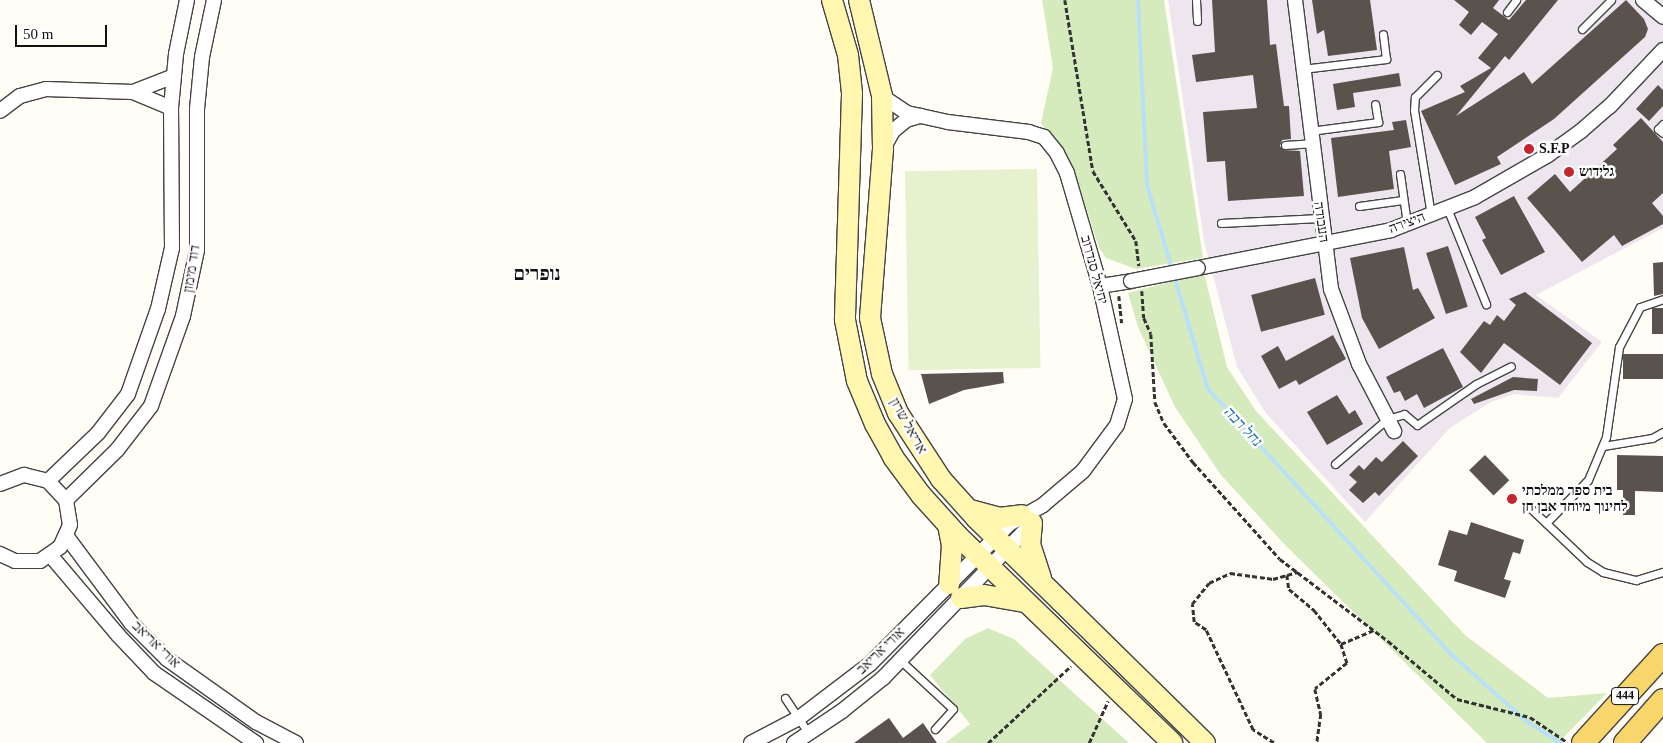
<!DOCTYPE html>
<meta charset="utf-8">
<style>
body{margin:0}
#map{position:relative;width:1663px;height:743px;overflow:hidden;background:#fffdf5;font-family:"Times New Roman","Noto Sans Hebrew",serif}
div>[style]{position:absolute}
.industrial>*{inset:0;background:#eee6ef}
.green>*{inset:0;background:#d5ebbd}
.pitch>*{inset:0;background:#e6f2cf;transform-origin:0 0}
.stream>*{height:4px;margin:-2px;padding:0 2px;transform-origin:2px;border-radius:2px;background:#b9e0f7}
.building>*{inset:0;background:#5a524d;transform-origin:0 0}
.path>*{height:2.5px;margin-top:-1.25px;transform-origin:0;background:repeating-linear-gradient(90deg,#333 0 5px,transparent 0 7.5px)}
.roads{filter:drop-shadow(1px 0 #444) drop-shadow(-1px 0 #444) drop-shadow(0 1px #444) drop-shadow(0 -1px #444)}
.lane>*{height:7px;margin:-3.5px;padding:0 3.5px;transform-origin:3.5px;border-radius:3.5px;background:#fff}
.street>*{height:14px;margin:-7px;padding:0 7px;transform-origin:7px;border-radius:7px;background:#fff}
.secondary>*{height:20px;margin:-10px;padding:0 10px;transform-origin:10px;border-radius:10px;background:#fff6b0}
.primary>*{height:22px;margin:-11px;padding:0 11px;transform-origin:11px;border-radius:11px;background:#f9d66b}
.bridges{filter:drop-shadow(1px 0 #444) drop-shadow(-1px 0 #444) drop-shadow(0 1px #444) drop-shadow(0 -1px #444)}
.street-bridge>*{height:14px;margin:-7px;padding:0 7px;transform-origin:7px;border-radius:7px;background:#fff}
.dots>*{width:14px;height:14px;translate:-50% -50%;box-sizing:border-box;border:2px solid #fff;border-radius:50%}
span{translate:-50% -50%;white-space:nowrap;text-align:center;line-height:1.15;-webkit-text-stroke:5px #fff;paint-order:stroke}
.shield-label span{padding:1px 4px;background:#fff;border:1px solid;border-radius:4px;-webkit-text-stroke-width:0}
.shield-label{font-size:12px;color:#111;font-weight:700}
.poi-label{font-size:14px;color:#111;font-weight:700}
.left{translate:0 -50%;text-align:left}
.street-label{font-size:14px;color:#111}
.water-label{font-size:15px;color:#1768a6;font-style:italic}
.district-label{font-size:19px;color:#111;font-weight:700}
.scale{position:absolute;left:15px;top:25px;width:92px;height:22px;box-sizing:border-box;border:2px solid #111;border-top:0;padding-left:6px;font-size:15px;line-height:18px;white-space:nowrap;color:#111;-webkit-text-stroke:4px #fff;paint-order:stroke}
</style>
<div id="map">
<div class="industrial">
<i style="clip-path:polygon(1168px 0,1663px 0,1663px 228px,1536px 295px,1602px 342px,1558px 398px,1514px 394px,1491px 402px,1450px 428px,1365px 522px,1265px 412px,1237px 367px,1204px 241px)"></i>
</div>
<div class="green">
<i style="clip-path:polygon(1042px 0,1164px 0,1203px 258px,1136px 269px,1106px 258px,1099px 248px,1073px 167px,1041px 123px,1053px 68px)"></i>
<i style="clip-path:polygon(1204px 273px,1227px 367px,1256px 411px,1465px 635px,1548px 698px,1607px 693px,1558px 743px,1487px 743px,1286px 546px,1221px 475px,1175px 407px,1138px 327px,1128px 293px)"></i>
<i style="clip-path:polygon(988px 628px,1014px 639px,1129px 743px,945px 743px,970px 724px,930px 675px,965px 639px)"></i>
</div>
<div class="pitch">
<i style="left:1037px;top:169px;width:199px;height:132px;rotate:89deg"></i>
</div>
<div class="stream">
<i style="left:1138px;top:0;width:185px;rotate:87.2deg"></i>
<i style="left:1147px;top:185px;width:213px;rotate:73.4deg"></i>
<i style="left:1208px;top:389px;width:361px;rotate:47.5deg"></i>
<i style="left:1452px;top:655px;width:99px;rotate:41.7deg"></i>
<i style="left:1526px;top:721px;width:41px;rotate:32.2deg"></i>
</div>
<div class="building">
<i style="clip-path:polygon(1212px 0,1267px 0,1270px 45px,1276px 44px,1284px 106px,1289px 106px,1291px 139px,1282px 140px,1280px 146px,1283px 150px,1300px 151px,1304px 196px,1228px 201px,1225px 161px,1207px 162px,1203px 112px,1257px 108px,1253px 75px,1196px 82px,1192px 55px,1215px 52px)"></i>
<i style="clip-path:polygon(1312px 0,1370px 0,1377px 50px,1328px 56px,1324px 30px,1317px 34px)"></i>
<i style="clip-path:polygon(1454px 0,1499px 0,1493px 8px,1509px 20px,1526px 0,1558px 0,1509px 60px,1505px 56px,1456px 116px,1524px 72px,1532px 84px,1626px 0,1644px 19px,1648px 29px,1645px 37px,1554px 119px,1497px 157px,1501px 164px,1455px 185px,1421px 111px,1465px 92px,1460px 86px,1491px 68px,1478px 58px,1498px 34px,1482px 22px,1471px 35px,1459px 25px,1469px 12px)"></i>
<i style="clip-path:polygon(1399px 73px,1401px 86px,1353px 93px,1355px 107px,1337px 110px,1333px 84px)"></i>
<i style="clip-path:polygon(1658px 85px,1663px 90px,1663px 106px,1649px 121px,1636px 109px)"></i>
<i style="clip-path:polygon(1641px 118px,1663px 142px,1663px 193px,1652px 203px,1663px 216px,1663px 224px,1622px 246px,1614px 235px,1582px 262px,1527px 198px,1555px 174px,1570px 192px,1617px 149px,1613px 145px)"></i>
<i style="clip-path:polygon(1406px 120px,1411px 147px,1389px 151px,1394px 189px,1338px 197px,1331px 138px,1394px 130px,1392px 122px)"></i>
<i style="clip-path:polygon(1514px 196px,1545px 252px,1501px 275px,1482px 240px,1486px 238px,1475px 217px)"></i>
<i style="left:1448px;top:246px;width:64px;height:23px;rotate:72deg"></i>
<i style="clip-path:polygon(1404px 247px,1413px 290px,1418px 288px,1435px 318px,1379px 349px,1362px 318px,1350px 258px)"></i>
<i style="clip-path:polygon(1663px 262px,1663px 294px,1654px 296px,1653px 263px)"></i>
<i style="left:1315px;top:278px;width:38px;height:66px;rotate:75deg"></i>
<i style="clip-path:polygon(1525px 292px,1592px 343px,1560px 385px,1504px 343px,1481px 373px,1460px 352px,1484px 321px,1490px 325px,1497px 315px,1504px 321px,1516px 305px,1509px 299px)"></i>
<i style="left:1663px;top:308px;width:26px;height:11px;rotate:90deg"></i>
<i style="clip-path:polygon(1333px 335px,1346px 359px,1299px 385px,1296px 380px,1279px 389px,1261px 356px,1278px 346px,1286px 361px)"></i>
<i style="clip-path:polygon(1443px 348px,1463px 387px,1424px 408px,1417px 394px,1405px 401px,1400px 391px,1394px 393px,1386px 377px)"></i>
<i style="left:1663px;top:354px;width:25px;height:40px;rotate:90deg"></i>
<i style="clip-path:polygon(1003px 372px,1004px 383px,964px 390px,929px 404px,921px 374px)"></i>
<i style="clip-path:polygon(1513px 377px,1538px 379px,1537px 391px,1514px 390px,1474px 404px,1471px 399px)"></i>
<i style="clip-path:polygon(1337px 395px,1349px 414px,1355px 410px,1363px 424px,1327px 445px,1307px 412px)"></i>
<i style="clip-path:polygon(1403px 441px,1418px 456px,1379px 496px,1375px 492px,1363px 503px,1349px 490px,1357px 482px,1349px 475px,1359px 465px,1364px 470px,1376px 457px,1382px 462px)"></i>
<i style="left:1485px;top:455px;width:35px;height:22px;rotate:46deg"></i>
<i style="clip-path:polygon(1617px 455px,1663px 456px,1663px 492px,1635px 491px,1635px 515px,1623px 515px,1623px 490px,1617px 490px)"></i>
<i style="clip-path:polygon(1471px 522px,1524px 540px,1520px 554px,1513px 552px,1504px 579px,1511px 581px,1505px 598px,1454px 581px,1457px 571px,1438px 565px,1449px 530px,1467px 535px)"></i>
<i style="clip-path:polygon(889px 718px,903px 738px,923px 723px,937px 743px,854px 743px)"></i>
</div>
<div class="path">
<i style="left:1065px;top:0;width:173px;rotate:80.7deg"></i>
<i style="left:1093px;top:171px;width:82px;rotate:58.4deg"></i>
<i style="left:1136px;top:241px;width:25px;rotate:83deg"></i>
<i style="left:1142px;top:291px;width:27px;rotate:86deg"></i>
<i style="left:1144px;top:318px;width:17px;rotate:66deg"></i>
<i style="left:1151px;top:334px;width:68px;rotate:86.6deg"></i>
<i style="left:1155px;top:402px;width:23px;rotate:67deg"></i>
<i style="left:1164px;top:423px;width:49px;rotate:53.4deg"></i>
<i style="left:1193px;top:462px;width:130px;rotate:48.1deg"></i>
<i style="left:1280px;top:559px;width:136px;rotate:37.2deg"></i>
<i style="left:1388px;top:641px;width:90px;rotate:40deg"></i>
<i style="left:1457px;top:699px;width:75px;rotate:13.9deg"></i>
<i style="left:1530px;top:717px;width:45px;rotate:34deg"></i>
<i style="left:1119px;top:296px;width:27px;rotate:84deg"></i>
<i style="left:1287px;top:575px;width:14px;rotate:82deg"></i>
<i style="left:1289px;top:589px;width:33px;rotate:40deg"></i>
<i style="left:1314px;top:610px;width:43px;rotate:51.5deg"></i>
<i style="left:1341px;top:644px;width:20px;rotate:72deg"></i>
<i style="left:1347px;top:663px;width:41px;rotate:140.9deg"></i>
<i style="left:1315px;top:689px;width:26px;rotate:77deg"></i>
<i style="left:1321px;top:714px;width:29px;rotate:98deg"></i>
<i style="left:1341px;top:644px;width:36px;rotate:-23deg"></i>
<i style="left:988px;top:743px;width:113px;rotate:-42.9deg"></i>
<i style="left:1089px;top:743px;width:46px;rotate:-65.7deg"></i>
<i style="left:1274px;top:743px;width:25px;rotate:-148deg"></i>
<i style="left:1253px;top:730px;width:110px;rotate:-115.2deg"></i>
<i style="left:1206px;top:630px;width:14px;rotate:-146deg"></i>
<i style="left:1194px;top:622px;width:18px;rotate:-96deg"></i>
<i style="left:1192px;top:604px;width:27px;rotate:-51deg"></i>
<i style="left:1209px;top:583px;width:23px;rotate:-25deg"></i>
<i style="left:1230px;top:573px;width:43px;rotate:7.9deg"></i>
<i style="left:1273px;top:579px;width:26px;rotate:-16deg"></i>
</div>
<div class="roads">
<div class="lane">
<i style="left:1196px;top:0;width:21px;rotate:87deg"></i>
<i style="left:1507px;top:12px;width:15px;rotate:-53deg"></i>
<i style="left:1582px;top:29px;width:41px;rotate:-45deg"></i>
<i style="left:1302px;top:69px;width:85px;rotate:-6.8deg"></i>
<i style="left:1386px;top:59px;width:25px;rotate:-97deg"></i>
<i style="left:1663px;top:124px;width:7px;rotate:135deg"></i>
<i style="left:1658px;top:129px;width:6px;rotate:39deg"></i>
<i style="left:1310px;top:131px;width:69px;rotate:-7.5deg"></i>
<i style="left:1378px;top:122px;width:18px;rotate:-99deg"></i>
<i style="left:1285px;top:145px;width:26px;rotate:-4deg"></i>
<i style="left:1400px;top:174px;width:50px;rotate:82deg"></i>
<i style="left:1359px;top:206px;width:44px;rotate:-7.8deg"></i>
<i style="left:1447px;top:208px;width:104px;rotate:67.9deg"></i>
<i style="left:1431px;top:215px;width:106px;rotate:-99.2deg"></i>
<i style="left:1414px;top:110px;width:13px;rotate:-86deg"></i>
<i style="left:1415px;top:97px;width:31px;rotate:-45deg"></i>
<i style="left:1221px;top:223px;width:99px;rotate:-2.9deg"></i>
<i style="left:1603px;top:446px;width:50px;rotate:-9.3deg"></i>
<i style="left:1652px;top:438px;width:13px;rotate:-29deg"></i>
<i style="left:1335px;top:464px;width:69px;rotate:-40.9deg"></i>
<i style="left:1387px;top:419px;width:18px;rotate:-16deg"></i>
<i style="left:1404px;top:414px;width:17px;rotate:40deg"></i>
<i style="left:1417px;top:425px;width:72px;rotate:-34.8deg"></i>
<i style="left:1476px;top:384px;width:39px;rotate:-27deg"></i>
<i style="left:1528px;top:506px;width:81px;rotate:43.5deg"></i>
<i style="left:1587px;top:562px;width:19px;rotate:32deg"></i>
<i style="left:1603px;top:572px;width:34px;rotate:14deg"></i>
<i style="left:1636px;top:580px;width:28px;rotate:-17deg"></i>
<i style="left:1546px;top:523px;width:60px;rotate:-45.7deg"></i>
<i style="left:1588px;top:480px;width:47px;rotate:-67.3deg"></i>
<i style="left:1606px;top:437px;width:91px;rotate:-81.8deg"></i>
<i style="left:1619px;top:347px;width:45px;rotate:-62.3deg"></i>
<i style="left:1640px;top:307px;width:24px;rotate:-19deg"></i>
<i style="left:900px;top:660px;width:72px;rotate:42.8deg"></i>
<i style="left:953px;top:709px;width:27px;rotate:132deg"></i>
<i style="left:785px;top:698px;width:43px;rotate:56.3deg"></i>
</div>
<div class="street">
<i style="left:1295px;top:0;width:291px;rotate:82.9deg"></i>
<i style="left:1331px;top:289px;width:80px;rotate:69.5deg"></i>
<i style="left:1359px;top:364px;width:76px;rotate:62.4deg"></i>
<i style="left:1643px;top:0;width:26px;rotate:40deg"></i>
<i style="left:133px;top:92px;width:44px;rotate:-21.3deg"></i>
<i style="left:0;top:111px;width:25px;rotate:-37deg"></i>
<i style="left:20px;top:96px;width:27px;rotate:-15deg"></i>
<i style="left:46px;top:89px;width:87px;rotate:2deg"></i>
<i style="left:133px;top:92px;width:41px;rotate:22.8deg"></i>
<i style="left:884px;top:147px;width:18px;rotate:-61deg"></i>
<i style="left:893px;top:131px;width:17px;rotate:-40deg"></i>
<i style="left:906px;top:120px;width:15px;rotate:-16deg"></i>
<i style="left:1198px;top:268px;width:197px;rotate:-11.1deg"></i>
<i style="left:1391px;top:230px;width:90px;rotate:-21.4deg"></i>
<i style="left:1475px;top:197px;width:84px;rotate:-29.9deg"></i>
<i style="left:1548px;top:155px;width:41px;rotate:-36deg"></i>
<i style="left:1581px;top:131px;width:38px;rotate:-41deg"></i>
<i style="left:1610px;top:106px;width:77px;rotate:-46.6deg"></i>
<i style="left:1100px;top:286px;width:31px;rotate:-9deg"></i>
<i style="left:48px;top:481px;width:69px;rotate:-43.8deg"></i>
<i style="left:98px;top:433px;width:49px;rotate:-52.4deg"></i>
<i style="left:128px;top:394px;width:90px;rotate:-70.6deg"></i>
<i style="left:158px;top:309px;width:63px;rotate:-77.1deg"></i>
<i style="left:172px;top:248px;width:140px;rotate:-90.4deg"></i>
<i style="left:171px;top:108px;width:54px;rotate:-84.7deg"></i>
<i style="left:176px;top:54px;width:55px;rotate:-78.5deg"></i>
<i style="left:0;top:484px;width:26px;rotate:-21deg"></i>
<i style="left:24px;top:475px;width:25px;rotate:14deg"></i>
<i style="left:48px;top:481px;width:26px;rotate:47deg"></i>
<i style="left:66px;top:500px;width:25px;rotate:81deg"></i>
<i style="left:70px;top:525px;width:24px;rotate:114deg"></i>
<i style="left:60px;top:547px;width:24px;rotate:145deg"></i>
<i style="left:40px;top:561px;width:25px;rotate:180deg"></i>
<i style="left:15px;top:561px;width:17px;rotate:-155deg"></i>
<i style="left:66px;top:500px;width:71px;rotate:-44.4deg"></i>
<i style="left:117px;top:450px;width:56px;rotate:-52.3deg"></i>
<i style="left:151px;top:406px;width:96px;rotate:-70.4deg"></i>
<i style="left:183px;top:316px;width:67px;rotate:-78deg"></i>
<i style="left:197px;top:250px;width:141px;rotate:-90deg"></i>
<i style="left:197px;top:109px;width:52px;rotate:-84.5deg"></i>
<i style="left:202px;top:57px;width:58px;rotate:-78.1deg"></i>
<i style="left:67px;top:537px;width:107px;rotate:53.3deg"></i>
<i style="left:131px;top:623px;width:51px;rotate:45deg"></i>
<i style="left:167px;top:659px;width:109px;rotate:35.3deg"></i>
<i style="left:256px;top:722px;width:45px;rotate:27.7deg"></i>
<i style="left:51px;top:556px;width:104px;rotate:49.7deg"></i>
<i style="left:118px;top:635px;width:52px;rotate:46.5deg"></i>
<i style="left:154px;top:673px;width:124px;rotate:34.5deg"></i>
<i style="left:751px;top:743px;width:54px;rotate:-27.5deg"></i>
<i style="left:799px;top:718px;width:89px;rotate:-37.3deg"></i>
<i style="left:870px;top:664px;width:197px;rotate:-45.2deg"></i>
<i style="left:1009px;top:524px;width:39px;rotate:-29deg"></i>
<i style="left:1043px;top:505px;width:52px;rotate:-40.4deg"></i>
<i style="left:1083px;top:471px;width:57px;rotate:-53.5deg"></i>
<i style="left:1117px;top:425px;width:27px;rotate:-73deg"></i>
<i style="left:1125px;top:399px;width:116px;rotate:-102.5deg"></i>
<i style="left:1100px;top:286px;width:118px;rotate:-106.3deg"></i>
<i style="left:1067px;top:173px;width:22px;rotate:-117deg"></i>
<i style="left:1057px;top:153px;width:21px;rotate:-129deg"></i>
<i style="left:1044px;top:137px;width:16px;rotate:-162deg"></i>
<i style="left:1029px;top:132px;width:82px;rotate:-173deg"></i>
<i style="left:948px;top:122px;width:42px;rotate:-167.6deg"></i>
<i style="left:907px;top:113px;width:30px;rotate:-146deg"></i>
<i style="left:794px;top:743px;width:58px;rotate:-33.7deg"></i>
<i style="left:842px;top:711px;width:53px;rotate:-38.8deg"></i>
<i style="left:883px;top:678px;width:214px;rotate:-46.1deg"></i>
</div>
<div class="secondary">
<i style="left:832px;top:0;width:57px;rotate:73.8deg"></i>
<i style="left:848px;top:55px;width:39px;rotate:84deg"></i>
<i style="left:852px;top:94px;width:226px;rotate:91.8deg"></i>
<i style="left:845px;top:320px;width:62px;rotate:78.9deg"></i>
<i style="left:857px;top:381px;width:47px;rotate:67.3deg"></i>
<i style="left:875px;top:424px;width:38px;rotate:61deg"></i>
<i style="left:893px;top:457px;width:47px;rotate:53.6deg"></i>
<i style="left:921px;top:495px;width:55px;rotate:47.9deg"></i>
<i style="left:958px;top:536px;width:298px;rotate:44deg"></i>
<i style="left:859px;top:0;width:99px;rotate:76.5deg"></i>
<i style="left:882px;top:96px;width:53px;rotate:88.9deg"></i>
<i style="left:883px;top:149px;width:169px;rotate:94.4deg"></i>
<i style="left:870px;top:318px;width:57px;rotate:77.9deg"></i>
<i style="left:882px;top:374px;width:42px;rotate:67.7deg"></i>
<i style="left:898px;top:413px;width:79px;rotate:56.9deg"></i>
<i style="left:941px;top:479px;width:52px;rotate:48.1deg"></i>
<i style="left:976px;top:518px;width:321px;rotate:44.5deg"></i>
<i style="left:970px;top:510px;width:30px;rotate:15deg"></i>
<i style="left:999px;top:518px;width:23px;rotate:-7deg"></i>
<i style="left:1032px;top:523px;width:21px;rotate:95deg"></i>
<i style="left:1030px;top:544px;width:36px;rotate:72deg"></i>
<i style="left:948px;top:525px;width:20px;rotate:79deg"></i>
<i style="left:952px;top:545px;width:39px;rotate:94deg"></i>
<i style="left:961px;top:598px;width:23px;rotate:-7deg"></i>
<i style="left:984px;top:595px;width:42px;rotate:9.7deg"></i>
</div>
<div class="primary">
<i style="left:1583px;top:743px;width:119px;rotate:-47.7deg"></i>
<i style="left:1625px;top:743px;width:57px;rotate:-48.5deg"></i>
</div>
</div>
<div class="bridges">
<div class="street-bridge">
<i style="left:1131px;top:281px;width:68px;rotate:-11deg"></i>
</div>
</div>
<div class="dots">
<i style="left:1529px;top:149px;background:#c4262e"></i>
<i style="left:1569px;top:172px;background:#c4262e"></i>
<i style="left:1512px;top:499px;background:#c4262e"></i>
</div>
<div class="shield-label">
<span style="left:1625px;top:696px">444</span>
</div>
<div class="poi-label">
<span class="left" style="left:1539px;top:149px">S.F.P</span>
<span class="left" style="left:1579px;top:172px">גלידוש</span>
<span class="left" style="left:1522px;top:499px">בית ספר ממלכתי<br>לחינוך מיוחד אבן חן</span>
</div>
<div class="street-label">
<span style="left:1321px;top:222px;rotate:82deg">העבודה</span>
<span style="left:1407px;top:223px;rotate:-20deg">היצירה</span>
<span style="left:192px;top:269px;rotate:-81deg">דוד מימון</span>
<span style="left:1094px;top:270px;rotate:75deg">יחיאל סנדרוב</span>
<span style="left:908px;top:426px;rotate:61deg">אריאל שרון</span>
<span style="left:156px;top:645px;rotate:44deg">אורי אריאב</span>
<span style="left:881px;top:651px;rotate:-44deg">אורי אריאב</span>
</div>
<div class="water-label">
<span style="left:1243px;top:427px;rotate:47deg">נחל רבה</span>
</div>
<div class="district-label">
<span style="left:537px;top:274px">נופרים</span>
</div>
<div class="scale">50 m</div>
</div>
